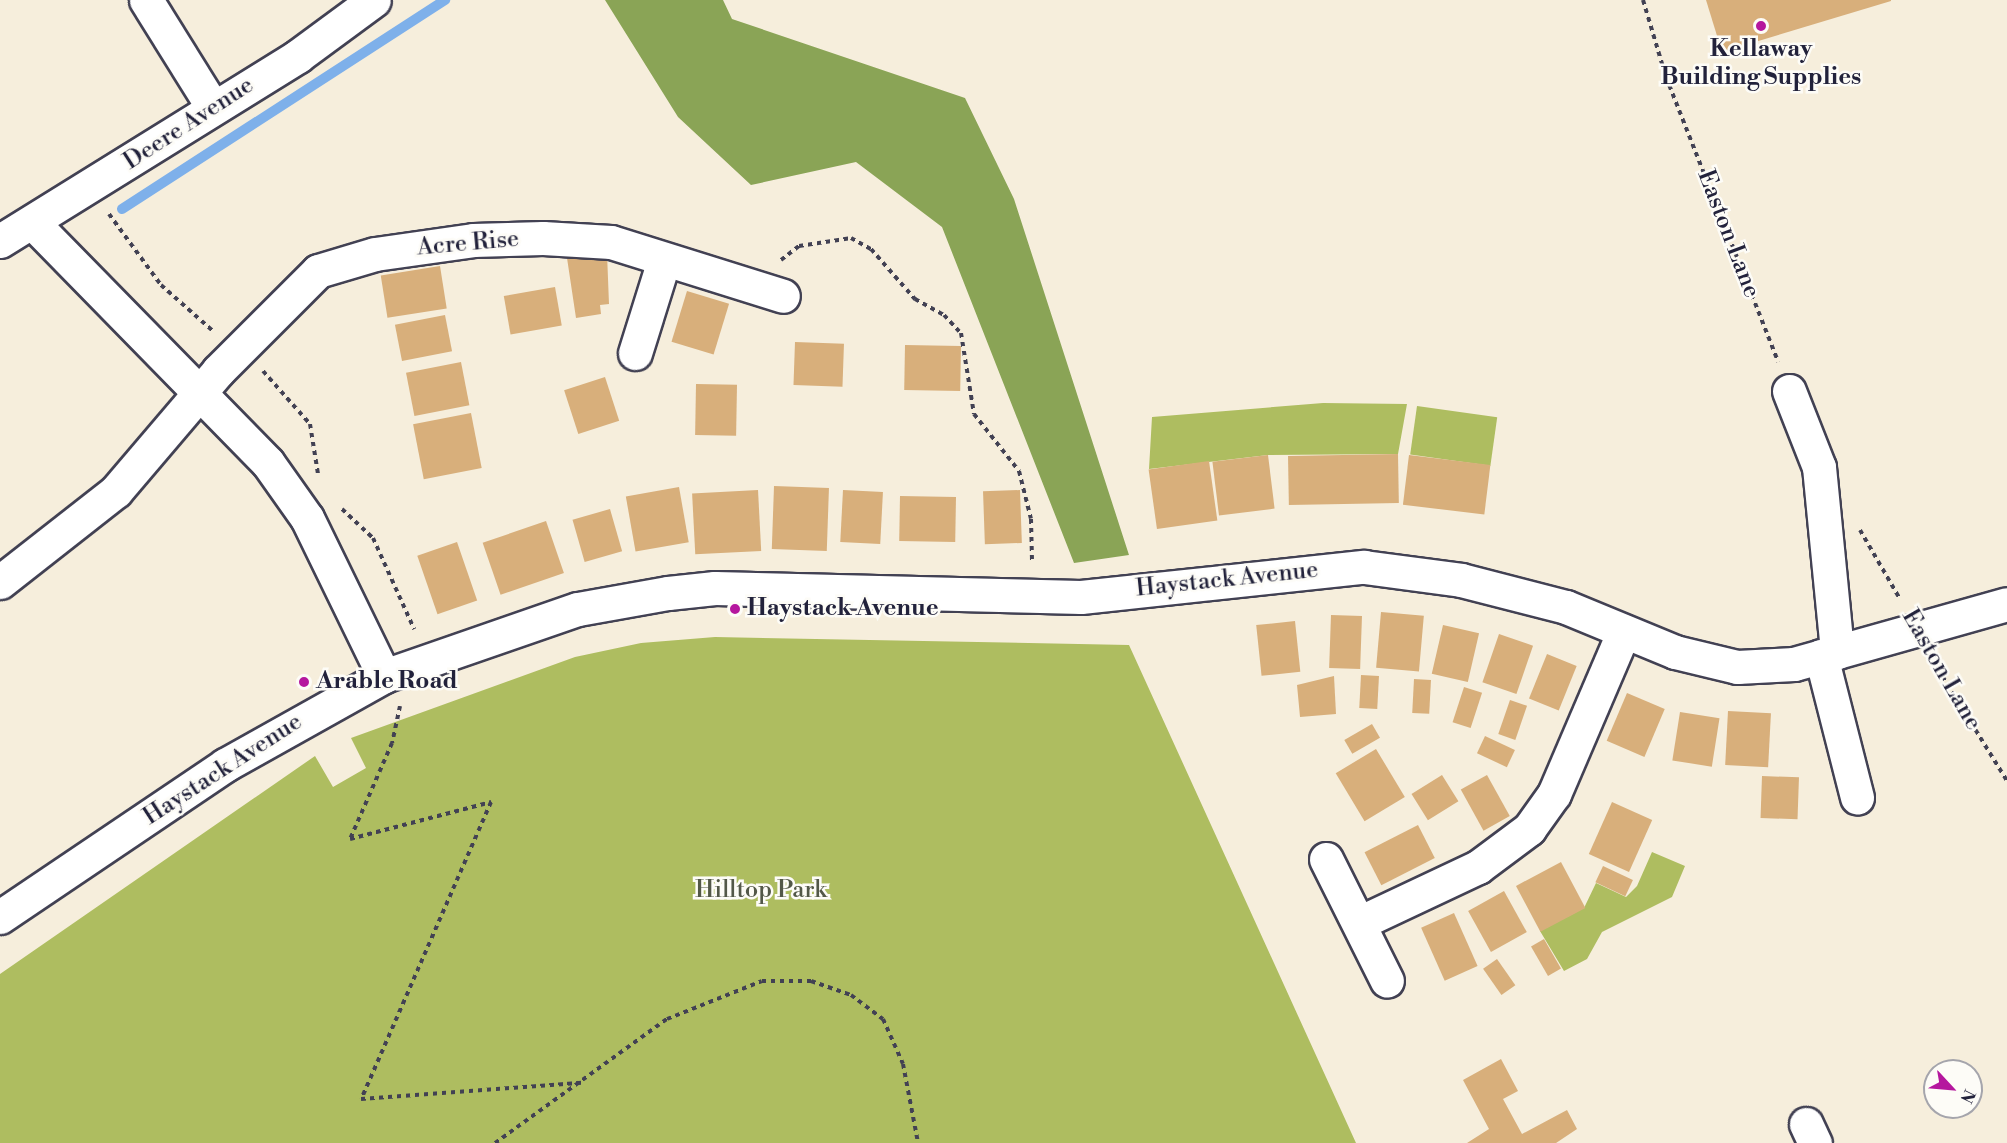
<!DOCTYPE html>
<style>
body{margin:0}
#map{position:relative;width:2007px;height:1143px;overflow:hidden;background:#f6eedc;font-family:"Libre Bodoni",serif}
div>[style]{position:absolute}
.green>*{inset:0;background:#aebd60;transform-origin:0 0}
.forest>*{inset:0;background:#8aa456}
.stream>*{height:10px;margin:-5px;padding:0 5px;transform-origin:5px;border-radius:5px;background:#7eb0ea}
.building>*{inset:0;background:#d8af7b;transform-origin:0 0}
.path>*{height:4px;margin-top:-2px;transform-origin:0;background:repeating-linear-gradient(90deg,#424153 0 4.5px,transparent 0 9px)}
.roads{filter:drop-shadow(2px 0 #424153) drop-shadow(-2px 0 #424153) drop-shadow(0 2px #424153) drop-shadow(0 -2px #424153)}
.minor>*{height:33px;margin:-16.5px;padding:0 16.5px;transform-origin:16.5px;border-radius:16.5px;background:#fff}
.dots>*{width:16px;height:16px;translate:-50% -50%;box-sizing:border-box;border:3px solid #fdfcf7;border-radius:50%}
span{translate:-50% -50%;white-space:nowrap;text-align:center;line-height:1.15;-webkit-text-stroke:5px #fdfcf7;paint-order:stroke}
.poi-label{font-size:24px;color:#22223b;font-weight:700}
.left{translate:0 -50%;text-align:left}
.street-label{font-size:24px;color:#22223b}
.park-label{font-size:24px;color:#535848}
.north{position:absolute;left:1923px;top:1059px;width:60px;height:60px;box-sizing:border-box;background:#fdfcf7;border:2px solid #a5a5ac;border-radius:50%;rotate:116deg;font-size:16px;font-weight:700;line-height:24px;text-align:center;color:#22223b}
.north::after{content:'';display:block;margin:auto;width:21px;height:27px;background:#b5179e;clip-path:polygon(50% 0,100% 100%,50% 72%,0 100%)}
</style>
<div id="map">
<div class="green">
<i style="clip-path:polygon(1323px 403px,1407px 404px,1398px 454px,1268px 455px,1149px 469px,1152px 417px)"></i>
<i style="left:1417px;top:406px;width:81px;height:49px;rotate:8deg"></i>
<i style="clip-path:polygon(715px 637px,1129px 645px,1356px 1143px,0 1143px,0 974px,315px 756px,333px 787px,366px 768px,351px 738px,575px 657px,641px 643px)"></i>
<i style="clip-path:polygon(1652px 852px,1685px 866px,1672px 897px,1602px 932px,1587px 959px,1564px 971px,1540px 931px,1584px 908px,1596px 883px,1626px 897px,1637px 886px)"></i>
</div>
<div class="forest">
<i style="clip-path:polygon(605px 0,723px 0,732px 19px,965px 98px,1014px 199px,1129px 555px,1074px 563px,942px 227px,856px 162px,751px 185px,678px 117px)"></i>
</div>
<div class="stream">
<i style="left:122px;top:209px;width:385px;rotate:-32.9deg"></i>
</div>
<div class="building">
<i style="clip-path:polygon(1706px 0,1891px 0,1891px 1px,1722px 52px)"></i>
<i style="clip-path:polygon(607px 253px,609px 304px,600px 305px,601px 314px,576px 318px,567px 258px)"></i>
<i style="left:440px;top:266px;width:43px;height:60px;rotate:81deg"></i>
<i style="left:555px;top:287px;width:39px;height:52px;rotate:80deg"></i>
<i style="left:687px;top:291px;width:44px;height:53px;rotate:17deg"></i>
<i style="left:445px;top:315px;width:37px;height:51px;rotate:79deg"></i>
<i style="left:795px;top:342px;width:49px;height:43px;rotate:2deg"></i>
<i style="left:905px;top:345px;width:56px;height:45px;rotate:1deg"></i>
<i style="left:461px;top:362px;width:44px;height:56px;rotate:79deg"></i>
<i style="left:605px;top:377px;width:46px;height:43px;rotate:72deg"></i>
<i style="left:696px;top:384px;width:41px;height:51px;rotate:1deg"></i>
<i style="left:471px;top:413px;width:56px;height:59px;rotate:79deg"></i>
<i style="left:1398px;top:454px;width:49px;height:110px;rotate:89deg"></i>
<i style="left:1268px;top:455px;width:54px;height:56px;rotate:83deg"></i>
<i style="left:1409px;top:455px;width:82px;height:50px;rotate:7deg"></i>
<i style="left:1209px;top:461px;width:60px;height:61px;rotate:82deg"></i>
<i style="left:774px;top:486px;width:55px;height:63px;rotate:2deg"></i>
<i style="left:679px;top:487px;width:56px;height:54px;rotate:80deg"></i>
<i style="left:758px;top:490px;width:61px;height:66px;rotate:87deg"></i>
<i style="left:843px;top:490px;width:40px;height:52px;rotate:3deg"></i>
<i style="left:1020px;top:490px;width:53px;height:37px;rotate:88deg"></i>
<i style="left:900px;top:496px;width:56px;height:45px;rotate:1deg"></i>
<i style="left:610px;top:509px;width:44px;height:39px;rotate:74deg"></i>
<i style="left:546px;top:521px;width:55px;height:67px;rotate:71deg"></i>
<i style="left:457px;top:542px;width:62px;height:42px;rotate:71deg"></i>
<i style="left:1381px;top:612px;width:43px;height:56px;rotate:5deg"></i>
<i style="left:1331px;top:615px;width:31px;height:53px;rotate:2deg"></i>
<i style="left:1295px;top:621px;width:51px;height:39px;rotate:84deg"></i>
<i style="left:1443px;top:625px;width:37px;height:50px;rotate:13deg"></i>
<i style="left:1499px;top:634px;width:36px;height:51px;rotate:19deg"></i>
<i style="left:1547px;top:654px;width:32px;height:48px;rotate:22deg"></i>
<i style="left:1361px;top:675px;width:18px;height:33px;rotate:3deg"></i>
<i style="clip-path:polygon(1334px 676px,1336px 714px,1300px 717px,1297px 685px)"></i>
<i style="left:1414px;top:679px;width:17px;height:34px;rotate:3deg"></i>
<i style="left:1464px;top:687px;width:19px;height:37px;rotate:18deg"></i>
<i style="left:1627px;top:693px;width:41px;height:52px;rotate:23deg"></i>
<i style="left:1510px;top:700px;width:18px;height:36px;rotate:19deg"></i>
<i style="left:1728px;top:711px;width:43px;height:54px;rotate:3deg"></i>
<i style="left:1680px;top:712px;width:40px;height:49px;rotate:9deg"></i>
<i style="left:1372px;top:724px;width:16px;height:32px;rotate:60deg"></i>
<i style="left:1485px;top:736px;width:33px;height:19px;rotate:25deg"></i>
<i style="left:1376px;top:749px;width:56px;height:47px;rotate:59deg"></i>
<i style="left:1442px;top:775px;width:31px;height:36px;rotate:58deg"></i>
<i style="left:1487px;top:775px;width:47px;height:30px;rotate:61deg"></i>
<i style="left:1762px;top:776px;width:37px;height:42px;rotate:2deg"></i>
<i style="left:1612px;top:802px;width:44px;height:57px;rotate:24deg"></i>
<i style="left:1418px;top:825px;width:37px;height:60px;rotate:63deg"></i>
<i style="left:1561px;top:862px;width:52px;height:51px;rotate:62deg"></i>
<i style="left:1603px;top:866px;width:33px;height:18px;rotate:25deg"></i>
<i style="left:1504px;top:891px;width:47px;height:41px;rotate:61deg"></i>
<i style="left:1454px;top:913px;width:58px;height:36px;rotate:66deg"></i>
<i style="left:1544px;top:939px;width:34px;height:15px;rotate:60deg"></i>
<i style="left:1497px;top:959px;width:32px;height:17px;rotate:55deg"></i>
<i style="clip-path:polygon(1501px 1059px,1518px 1091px,1503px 1099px,1522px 1134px,1567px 1110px,1577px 1129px,1556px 1143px,1467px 1143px,1489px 1129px,1463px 1080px)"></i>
</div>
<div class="path">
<i style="left:1643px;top:0;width:80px;rotate:73.4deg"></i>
<i style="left:1666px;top:77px;width:306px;rotate:68.5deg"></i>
<i style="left:109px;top:214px;width:88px;rotate:53.8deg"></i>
<i style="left:161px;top:285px;width:69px;rotate:41.5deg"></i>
<i style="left:781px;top:260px;width:23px;rotate:-38deg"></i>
<i style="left:799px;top:246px;width:53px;rotate:-8.7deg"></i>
<i style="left:851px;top:238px;width:23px;rotate:29deg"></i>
<i style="left:871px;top:249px;width:67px;rotate:48.7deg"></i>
<i style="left:915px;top:299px;width:33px;rotate:29deg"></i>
<i style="left:944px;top:315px;width:25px;rotate:47deg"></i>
<i style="left:961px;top:333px;width:82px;rotate:80.9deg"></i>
<i style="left:974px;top:414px;width:73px;rotate:51.7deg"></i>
<i style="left:1019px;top:471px;width:49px;rotate:76deg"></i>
<i style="left:1031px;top:519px;width:42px;rotate:88.6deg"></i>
<i style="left:263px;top:371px;width:71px;rotate:48.4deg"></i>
<i style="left:310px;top:424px;width:51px;rotate:80.9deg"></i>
<i style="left:342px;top:509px;width:42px;rotate:43.1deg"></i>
<i style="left:373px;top:538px;width:100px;rotate:65.7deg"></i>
<i style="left:1860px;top:530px;width:80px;rotate:59.9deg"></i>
<i style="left:1933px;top:661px;width:141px;rotate:58.3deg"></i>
<i style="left:400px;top:706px;width:38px;rotate:102deg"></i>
<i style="left:392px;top:743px;width:105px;rotate:113.6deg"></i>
<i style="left:350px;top:839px;width:146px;rotate:-14.7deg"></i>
<i style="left:491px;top:802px;width:324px;rotate:113.6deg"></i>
<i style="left:361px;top:1099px;width:221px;rotate:-4.2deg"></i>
<i style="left:495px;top:1143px;width:212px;rotate:-35.8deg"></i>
<i style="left:667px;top:1019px;width:102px;rotate:-21.8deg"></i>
<i style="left:762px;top:981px;width:49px"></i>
<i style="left:811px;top:981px;width:42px;rotate:19.3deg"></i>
<i style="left:851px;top:995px;width:40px;rotate:37deg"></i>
<i style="left:883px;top:1019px;width:49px;rotate:66deg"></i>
<i style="left:903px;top:1064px;width:80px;rotate:79.2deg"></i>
</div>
<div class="roads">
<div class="minor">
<i style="left:146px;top:0;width:125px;rotate:58.1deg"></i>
<i style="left:34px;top:224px;width:334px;rotate:45.6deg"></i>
<i style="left:268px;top:463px;width:67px;rotate:54.7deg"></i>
<i style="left:307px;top:518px;width:176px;rotate:64deg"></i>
<i style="left:0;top:241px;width:351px;rotate:-31.8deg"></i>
<i style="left:298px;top:56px;width:94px;rotate:-36.4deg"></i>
<i style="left:635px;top:353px;width:97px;rotate:-72.7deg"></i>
<i style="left:1789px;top:391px;width:82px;rotate:68.5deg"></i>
<i style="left:1819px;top:467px;width:186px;rotate:84.4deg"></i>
<i style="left:0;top:582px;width:147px;rotate:-38.1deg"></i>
<i style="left:116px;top:491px;width:157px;rotate:-49.6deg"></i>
<i style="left:218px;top:371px;width:141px;rotate:-45deg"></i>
<i style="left:318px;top:271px;width:59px;rotate:-16.6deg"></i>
<i style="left:375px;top:254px;width:99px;rotate:-8.1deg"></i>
<i style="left:473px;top:240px;width:70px;rotate:-1.6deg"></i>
<i style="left:543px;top:238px;width:68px;rotate:3.4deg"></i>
<i style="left:611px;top:242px;width:180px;rotate:17.4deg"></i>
<i style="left:1821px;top:656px;width:146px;rotate:75.7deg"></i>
<i style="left:1326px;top:859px;width:136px;rotate:63.4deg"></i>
<i style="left:0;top:917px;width:272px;rotate:-34deg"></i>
<i style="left:225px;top:765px;width:182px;rotate:-29.2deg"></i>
<i style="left:384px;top:676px;width:205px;rotate:-19.1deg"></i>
<i style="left:578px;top:609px;width:91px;rotate:-10.1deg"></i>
<i style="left:668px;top:593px;width:47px;rotate:-6.1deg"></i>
<i style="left:715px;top:588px;width:366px;rotate:1.4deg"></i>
<i style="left:1081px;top:597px;width:285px;rotate:-6.1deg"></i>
<i style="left:1364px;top:567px;width:98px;rotate:7.6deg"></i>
<i style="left:1461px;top:580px;width:108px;rotate:14.4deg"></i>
<i style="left:1566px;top:607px;width:118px;rotate:22.4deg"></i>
<i style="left:1675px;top:652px;width:64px;rotate:13.6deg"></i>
<i style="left:1737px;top:667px;width:57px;rotate:-3deg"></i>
<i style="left:1794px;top:664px;width:221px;rotate:-15.7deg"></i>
<i style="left:1359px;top:923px;width:132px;rotate:-25.2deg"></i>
<i style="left:1478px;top:867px;width:64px;rotate:-36.7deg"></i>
<i style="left:1529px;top:829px;width:43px;rotate:-54.5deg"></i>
<i style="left:1554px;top:794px;width:177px;rotate:-66.8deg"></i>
<i style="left:1806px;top:1124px;width:21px;rotate:65deg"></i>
</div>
</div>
<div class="dots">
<i style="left:1761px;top:26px;background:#b5179e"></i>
<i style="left:735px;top:609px;background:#b5179e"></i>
<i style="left:304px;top:682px;background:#b5179e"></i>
</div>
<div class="poi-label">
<span style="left:1761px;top:64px">Kellaway<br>Building Supplies</span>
<span class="left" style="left:747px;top:609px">Haystack Avenue</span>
<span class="left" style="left:316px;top:682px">Arable Road</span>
</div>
<div class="street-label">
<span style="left:189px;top:124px;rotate:-33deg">Deere Avenue</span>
<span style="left:1728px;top:234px;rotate:69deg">Easton Lane</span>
<span style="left:468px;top:244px;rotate:-5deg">Acre Rise</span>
<span style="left:1227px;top:580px;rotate:-6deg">Haystack Avenue</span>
<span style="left:1941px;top:670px;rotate:60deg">Easton Lane</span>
<span style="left:223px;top:770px;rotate:-33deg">Haystack Avenue</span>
</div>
<div class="park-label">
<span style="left:761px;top:891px">Hilltop Park</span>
</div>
<div class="north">N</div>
</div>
